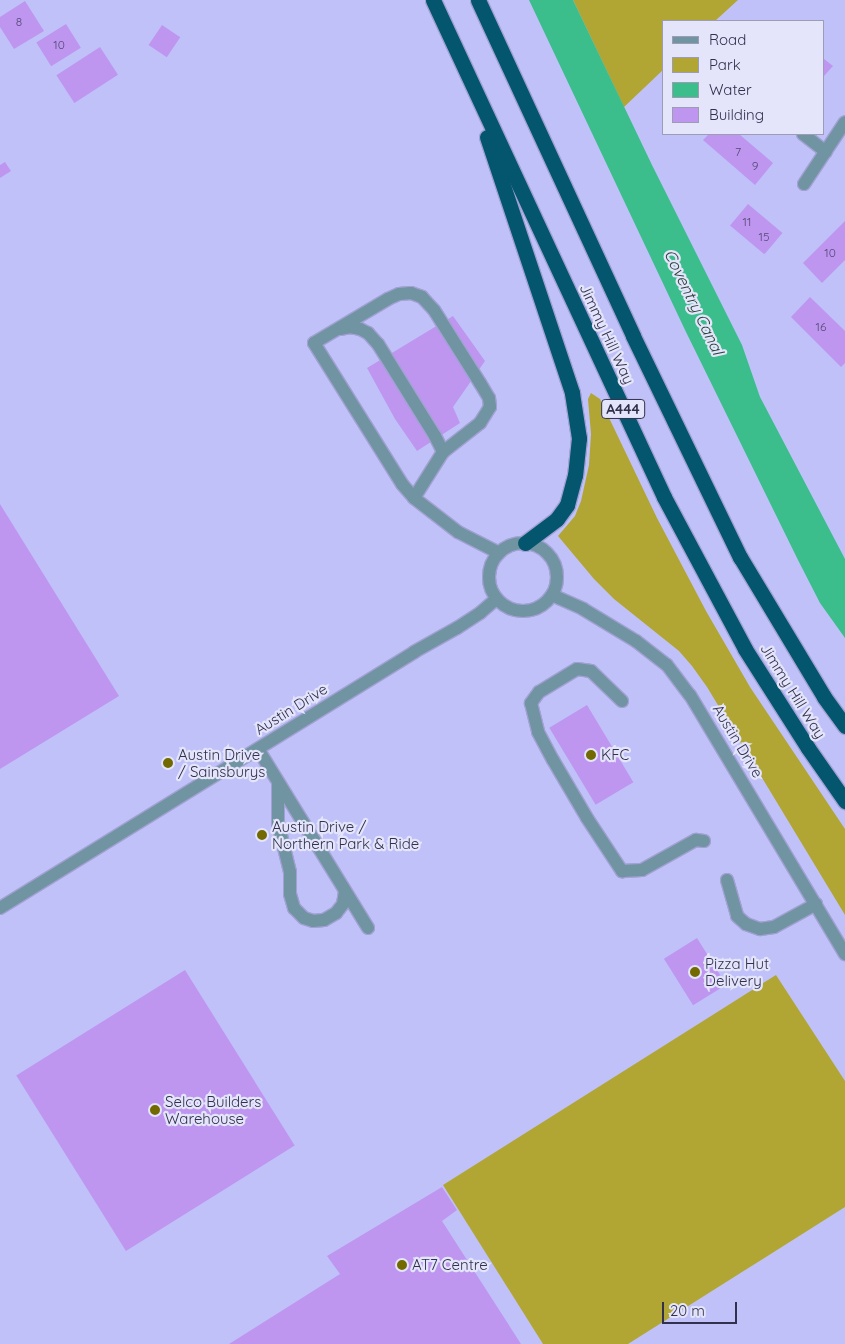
<!DOCTYPE html>
<style>
body{margin:0}
#map{position:relative;width:845px;height:1344px;overflow:hidden;background:#c0c1f9;font-family:Quicksand,sans-serif}
div>[style]{position:absolute}
.green>*{inset:0;background:#b1a634}
.water>*{inset:0;background:#3cbd8c}
.building>*{inset:0;background:#be96f0;transform-origin:0 0}
.roads{filter:drop-shadow(1px 0 #a1a1d3) drop-shadow(-1px 0 #a1a1d3) drop-shadow(0 1px #a1a1d3) drop-shadow(0 -1px #a1a1d3)}
.minor>*{height:12px;margin:-6px;padding:0 6px;transform-origin:6px;border-radius:6px;background:#7194a2}
.minor>.ring{margin:-6px;padding:0;box-sizing:content-box;background:none;border:12px solid #7194a2;border-radius:50%}
.highway>*{height:15px;margin:-7.5px;padding:0 7.5px;transform-origin:7.5px;border-radius:7.5px;background:#03566d}
.dots>*{width:14px;height:14px;translate:-50% -50%;box-sizing:border-box;border:2px solid #e4e5fb;border-radius:50%}
span{translate:-50% -50%;white-space:nowrap;text-align:center;line-height:1.15;-webkit-text-stroke:4.5px #e4e5fb;paint-order:stroke}
.number-label{font-size:12px;color:#544a76}
.number-label span{-webkit-text-stroke-width:0}
.shield-label span{padding:1px 4px;background:#e4e5fb;border:1px solid;border-radius:4px;-webkit-text-stroke-width:0}
.shield-label{font-size:14px;color:#31314d;font-weight:700}
.street-label{font-size:15px;color:#31314d}
.poi-label{font-size:15px;color:#31314d}
.left{translate:0 -50%;text-align:left}
.water-label{font-size:16px;color:#284337;font-style:italic}
.legend{position:absolute;left:662px;top:20px;width:162px;height:115px;box-sizing:border-box;background:#e4e5fb;border:1px solid #9c9db5;margin:0;padding:6px 9px;list-style:none;font-size:15px;color:#31314d}
.legend li{display:flex;align-items:center;gap:10px;height:25px}
.legend b{width:25px;border:1px solid #9c9db5}
.scale{position:absolute;left:662px;top:1302px;width:75px;height:22px;box-sizing:border-box;border:2px solid #31314d;border-top:0;padding-left:6px;font-size:15px;line-height:18px;white-space:nowrap;color:#31314d;-webkit-text-stroke:4px #e4e5fb;paint-order:stroke}
</style>
<div id="map">
<div class="green">
<i style="clip-path:polygon(573px 0,738px 0,715px 21px,664px 21px,664px 69px,624px 107px)"></i>
<i style="clip-path:polygon(591px 393px,600px 399px,657px 518px,706px 611px,750px 687px,845px 829px,845px 915px,707px 687px,692px 666px,679px 651px,614px 599px,594px 579px,558px 536px,575px 516px,581px 501px,589px 465px,591px 434px,588px 399px)"></i>
<i style="clip-path:polygon(776px 975px,845px 1081px,845px 1207px,628px 1344px,543px 1344px,443px 1185px)"></i>
</div>
<div class="water">
<i style="clip-path:polygon(529px 0,573px 0,652px 165px,742px 345px,760px 397px,845px 559px,845px 638px,820px 603px,798px 560px,686px 332px)"></i>
</div>
<div class="building">
<i style="clip-path:polygon(25px 1px,44px 31px,14px 49px,0 27px,0 17px)"></i>
<i style="left:66px;top:24px;width:28px;height:35px;rotate:58deg"></i>
<i style="left:162px;top:25px;width:22px;height:24px;rotate:34deg"></i>
<i style="left:100px;top:47px;width:33px;height:52px;rotate:57deg"></i>
<i style="clip-path:polygon(824px 59px,833px 66px,824px 76px)"></i>
<i style="clip-path:polygon(709px 134px,739px 134px,773px 163px,755px 185px,703px 140px)"></i>
<i style="clip-path:polygon(5px 162px,11px 171px,0 178px,0 165px)"></i>
<i style="left:748px;top:204px;width:45px;height:28px;rotate:40deg"></i>
<i style="clip-path:polygon(845px 221px,845px 260px,822px 283px,803px 263px)"></i>
<i style="clip-path:polygon(810px 297px,845px 331px,845px 363px,841px 367px,791px 317px)"></i>
<i style="clip-path:polygon(453px 316px,485px 361px,453px 407px,460px 423px,417px 451px,395px 419px,367px 368px)"></i>
<i style="clip-path:polygon(0 504px,119px 696px,0 769px)"></i>
<i style="left:587px;top:705px;width:90px;height:44px;rotate:59deg"></i>
<i style="left:697px;top:938px;width:55px;height:39px;rotate:58deg"></i>
<i style="left:185px;top:970px;width:207px;height:199px;rotate:58deg"></i>
<i style="clip-path:polygon(442px 1187px,457px 1210px,442px 1221px,521px 1344px,229px 1344px,340px 1274px,327px 1256px)"></i>
</div>
<div class="roads">
<div class="minor">
<i style="left:803px;top:134px;width:29px;rotate:38deg"></i>
<i style="left:804px;top:184px;width:74px;rotate:-56.5deg"></i>
<i style="left:340px;top:329px;width:10px;rotate:-11deg"></i>
<i style="left:350px;top:327px;width:10px;rotate:11deg"></i>
<i style="left:360px;top:329px;width:9px;rotate:27deg"></i>
<i style="left:368px;top:333px;width:15px;rotate:48deg"></i>
<i style="left:378px;top:344px;width:108px;rotate:58.2deg"></i>
<i style="left:435px;top:436px;width:18px;rotate:63deg"></i>
<i style="left:414px;top:498px;width:54px;rotate:-57.8deg"></i>
<i style="left:443px;top:452px;width:47px;rotate:-38.1deg"></i>
<i style="left:480px;top:423px;width:19px;rotate:-58deg"></i>
<i style="left:490px;top:407px;width:9px;rotate:-96deg"></i>
<i style="left:489px;top:398px;width:17px;rotate:-121deg"></i>
<i style="left:480px;top:383px;width:86px;rotate:-122.2deg"></i>
<i style="left:434px;top:310px;width:18px;rotate:-133deg"></i>
<i style="left:422px;top:297px;width:12px;rotate:-160deg"></i>
<i style="left:411px;top:293px;width:12px;rotate:175deg"></i>
<i style="left:399px;top:294px;width:12px;rotate:156deg"></i>
<i style="left:388px;top:299px;width:86px;rotate:149.3deg"></i>
<i style="left:314px;top:343px;width:166px;rotate:58deg"></i>
<i style="left:402px;top:484px;width:18px;rotate:49deg"></i>
<i style="left:414px;top:498px;width:56px;rotate:37.7deg"></i>
<i style="left:458px;top:532px;width:46px;rotate:27.1deg"></i>
<i class="ring" style="left:489px;top:543px;width:56px;height:56px"></i>
<i style="left:552px;top:595px;width:34px;rotate:24deg"></i>
<i style="left:583px;top:609px;width:62px;rotate:31.1deg"></i>
<i style="left:636px;top:641px;width:39px;rotate:38deg"></i>
<i style="left:667px;top:665px;width:38px;rotate:53deg"></i>
<i style="left:690px;top:695px;width:302px;rotate:59.1deg"></i>
<i style="left:622px;top:701px;width:43px;rotate:-135.9deg"></i>
<i style="left:591px;top:671px;width:14px;rotate:-172deg"></i>
<i style="left:577px;top:669px;width:44px;rotate:148.8deg"></i>
<i style="left:539px;top:692px;width:14px;rotate:126deg"></i>
<i style="left:531px;top:703px;width:30px;rotate:76deg"></i>
<i style="left:538px;top:732px;width:32px;rotate:62deg"></i>
<i style="left:553px;top:760px;width:67px;rotate:59.6deg"></i>
<i style="left:587px;top:818px;width:64px;rotate:56.6deg"></i>
<i style="left:622px;top:871px;width:20px;rotate:-3deg"></i>
<i style="left:642px;top:870px;width:62px;rotate:-29.1deg"></i>
<i style="left:696px;top:840px;width:8px;rotate:7deg"></i>
<i style="left:258px;top:749px;width:210px;rotate:58.4deg"></i>
<i style="left:278px;top:784px;width:39px;rotate:90deg"></i>
<i style="left:278px;top:823px;width:50px;rotate:76.2deg"></i>
<i style="left:290px;top:872px;width:22px;rotate:90deg"></i>
<i style="left:290px;top:894px;width:15px;rotate:74deg"></i>
<i style="left:294px;top:908px;width:14px;rotate:45deg"></i>
<i style="left:304px;top:918px;width:9px;rotate:18deg"></i>
<i style="left:313px;top:921px;width:11px;rotate:-5deg"></i>
<i style="left:324px;top:920px;width:14px;rotate:-30deg"></i>
<i style="left:336px;top:913px;width:11px;rotate:-52deg"></i>
<i style="left:343px;top:904px;width:13px;rotate:-81deg"></i>
<i style="left:727px;top:880px;width:37px;rotate:74deg"></i>
<i style="left:737px;top:916px;width:12px;rotate:42deg"></i>
<i style="left:746px;top:924px;width:15px;rotate:20deg"></i>
<i style="left:760px;top:929px;width:14px;rotate:-8deg"></i>
<i style="left:774px;top:927px;width:48px;rotate:-28.7deg"></i>
<i style="left:0;top:908px;width:487px;rotate:-31.7deg"></i>
<i style="left:414px;top:652px;width:49px;rotate:-29.2deg"></i>
<i style="left:457px;top:628px;width:27px;rotate:-33deg"></i>
<i style="left:480px;top:613px;width:21px;rotate:-41deg"></i>
</div>
<div class="highway">
<i style="left:433px;top:0;width:548px;rotate:65.07deg"></i>
<i style="left:664px;top:497px;width:172px;rotate:61.9deg"></i>
<i style="left:745px;top:649px;width:117px;rotate:57.5deg"></i>
<i style="left:808px;top:748px;width:65px;rotate:55.1deg"></i>
<i style="left:478px;top:0;width:370px;rotate:65.2deg"></i>
<i style="left:633px;top:336px;width:246px;rotate:64.2deg"></i>
<i style="left:740px;top:557px;width:163px;rotate:59deg"></i>
<i style="left:824px;top:697px;width:36px;rotate:54deg"></i>
<i style="left:487px;top:137px;width:270px;rotate:71.6deg"></i>
<i style="left:572px;top:393px;width:46px;rotate:81.2deg"></i>
<i style="left:579px;top:438px;width:37px;rotate:96deg"></i>
<i style="left:575px;top:475px;width:31px;rotate:105deg"></i>
<i style="left:567px;top:505px;width:17px;rotate:126deg"></i>
<i style="left:557px;top:519px;width:40px;rotate:143deg"></i>
</div>
</div>
<div class="dots">
<i style="left:591px;top:755px;background:#726900"></i>
<i style="left:168px;top:763px;background:#726900"></i>
<i style="left:262px;top:835px;background:#726900"></i>
<i style="left:695px;top:972px;background:#726900"></i>
<i style="left:155px;top:1110px;background:#726900"></i>
<i style="left:402px;top:1265px;background:#726900"></i>
</div>
<div class="number-label">
<span style="left:19px;top:22px">8</span>
<span style="left:59px;top:45px">10</span>
<span style="left:738px;top:152px">7</span>
<span style="left:755px;top:166px">9</span>
<span style="left:747px;top:222px">11</span>
<span style="left:764px;top:237px">15</span>
<span style="left:830px;top:253px">10</span>
<span style="left:821px;top:327px">16</span>
</div>
<div class="shield-label">
<span style="left:623px;top:409px">A444</span>
</div>
<div class="street-label">
<span style="left:607px;top:334px;rotate:65deg">Jimmy Hill Way</span>
<span style="left:793px;top:691px;rotate:58deg">Jimmy Hill Way</span>
<span style="left:291px;top:709px;rotate:-32deg">Austin Drive</span>
<span style="left:738px;top:741px;rotate:59deg">Austin Drive</span>
</div>
<div class="poi-label">
<span class="left" style="left:178px;top:763px">Austin Drive<br>/ Sainsburys</span>
<span class="left" style="left:601px;top:755px">KFC</span>
<span class="left" style="left:272px;top:835px">Austin Drive /<br>Northern Park &amp; Ride</span>
<span class="left" style="left:705px;top:972px">Pizza Hut<br>Delivery</span>
<span class="left" style="left:165px;top:1110px">Selco Builders<br>Warehouse</span>
<span class="left" style="left:412px;top:1265px">AT7 Centre</span>
</div>
<div class="water-label">
<span style="left:694px;top:302px;rotate:64deg">Coventry Canal</span>
</div>
<ul class="legend">
<li><b style="height:6px;background:#7194a2"></b>Road</li>
<li><b style="height:14px;background:#b1a634"></b>Park</li>
<li><b style="height:14px;background:#3cbd8c"></b>Water</li>
<li><b style="height:14px;background:#be96f0"></b>Building</li>
</ul>
<div class="scale">20 m</div>
</div>
